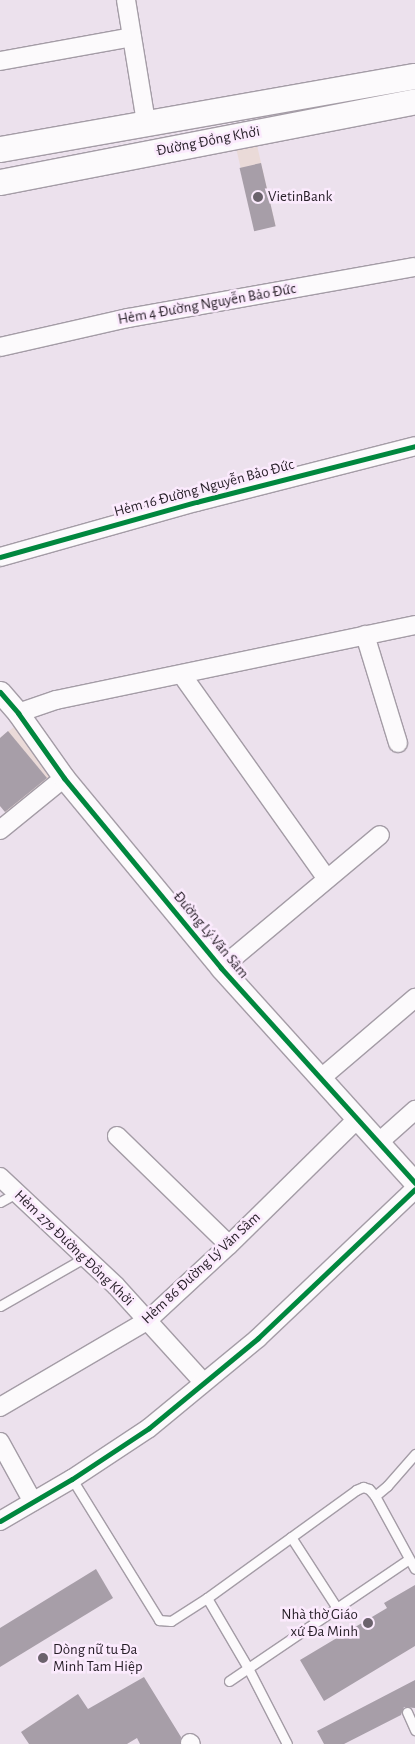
<!DOCTYPE html>
<meta charset="utf-8">
<style>
body{margin:0}
#map{position:relative;width:415px;height:1744px;overflow:hidden;background:#ece1ed;font-family:"Alegreya Sans",sans-serif}
div>[style]{position:absolute}
.commercial>*{inset:0;background:#eadad8;transform-origin:0 0}
.building>*{inset:0;background:#a79ea8;transform-origin:0 0}
.roads{filter:drop-shadow(1px 0 #a49ca6) drop-shadow(-1px 0 #a49ca6) drop-shadow(0 1px #a49ca6) drop-shadow(0 -1px #a49ca6)}
.service>*{height:9px;margin:-4.5px;padding:0 4.5px;transform-origin:4.5px;border-radius:4.5px;background:#fcfafc}
.minor>*{height:18px;margin:-9px;padding:0 9px;transform-origin:9px;border-radius:9px;background:#fcfafc}
.tertiary>*{height:21px;margin:-10.5px;padding:0 10.5px;transform-origin:10.5px;border-radius:10.5px;background:#fcfafc}
.secondary>*{height:25px;margin:-12.5px;padding:0 12.5px;transform-origin:12.5px;border-radius:12.5px;background:#fcfafc}
.cycleway>*{height:5px;margin:-2.5px;padding:0 2.5px;transform-origin:2.5px;border-radius:2.5px;background:#00873e}
.dots>*{width:14px;height:14px;translate:-50% -50%;box-sizing:border-box;border:2px solid #fbeafd;border-radius:50%}
span{translate:-50% -50%;white-space:nowrap;text-align:center;line-height:1.15;-webkit-text-stroke:5px #fbeafd;paint-order:stroke}
.street-label{font-size:15px;color:#261e27}
.poi-label{font-size:15px;color:#261e27}
.left{translate:0 -50%;text-align:left}
.right{translate:-100% -50%;text-align:right}
</style>
<div id="map">
<div class="commercial">
<i style="left:256px;top:141px;width:87px;height:21px;rotate:77deg"></i>
<i style="clip-path:polygon(15px 726px,56px 776px,9px 816px,0 806px,0 738px)"></i>
</div>
<div class="building">
<i style="left:261px;top:163px;width:65px;height:22px;rotate:77deg"></i>
<i style="clip-path:polygon(8px 731px,47px 778px,5px 812px,0 806px,0 738px)"></i>
<i style="clip-path:polygon(96px 1569px,113px 1598px,0 1667px,0 1628px)"></i>
<i style="clip-path:polygon(415px 1585px,415px 1646px,324px 1701px,300px 1660px,387px 1608px,384px 1603px)"></i>
<i style="clip-path:polygon(144px 1677px,181px 1737px,180px 1744px,140px 1744px,137px 1738px,127px 1744px,29px 1744px,21px 1732px,78px 1694px,88px 1709px)"></i>
<i style="clip-path:polygon(415px 1680px,415px 1708px,404px 1707px,401px 1715px,344px 1744px,324px 1744px,317px 1731px)"></i>
</div>
<div class="roads">
<div class="service">
<i style="left:0;top:1202px;width:18px;rotate:-29deg"></i>
<i style="left:0;top:1306px;width:99px;rotate:-29.7deg"></i>
<i style="left:72px;top:1479px;width:166px;rotate:58.3deg"></i>
<i style="left:159px;top:1620px;width:12px;rotate:5deg"></i>
<i style="left:171px;top:1621px;width:43px;rotate:-32.6deg"></i>
<i style="left:207px;top:1598px;width:184px;rotate:-35.9deg"></i>
<i style="left:356px;top:1490px;width:8px;rotate:-23deg"></i>
<i style="left:363px;top:1487px;width:6px;rotate:18deg"></i>
<i style="left:369px;top:1489px;width:9px;rotate:49deg"></i>
<i style="left:375px;top:1496px;width:16px;rotate:-40deg"></i>
<i style="left:387px;top:1486px;width:43px;rotate:-48.8deg"></i>
<i style="left:375px;top:1496px;width:83px;rotate:61.3deg"></i>
<i style="left:291px;top:1537px;width:85px;rotate:57.1deg"></i>
<i style="left:207px;top:1598px;width:81px;rotate:59.6deg"></i>
<i style="left:248px;top:1668px;width:85px;rotate:62.8deg"></i>
<i style="left:229px;top:1681px;width:217px;rotate:-34.1deg"></i>
<i style="left:407px;top:1712px;width:20px;rotate:66deg"></i>
</div>
<div class="minor">
<i style="left:126px;top:0;width:124px;rotate:80.7deg"></i>
<i style="left:0;top:61px;width:134px;rotate:-10.3deg"></i>
<i style="left:0;top:347px;width:131px;rotate:-12.8deg"></i>
<i style="left:128px;top:318px;width:291px;rotate:-10.1deg"></i>
<i style="left:0;top:557px;width:204px;rotate:-15.7deg"></i>
<i style="left:196px;top:502px;width:226px;rotate:-14.3deg"></i>
<i style="left:365px;top:635px;width:113px;rotate:73deg"></i>
<i style="left:182px;top:675px;width:250px;rotate:54.6deg"></i>
<i style="left:18px;top:713px;width:40px;rotate:-18.9deg"></i>
<i style="left:56px;top:700px;width:367px;rotate:-11.8deg"></i>
<i style="left:0;top:830px;width:82px;rotate:-39.1deg"></i>
<i style="left:221px;top:968px;width:207px;rotate:-39.9deg"></i>
<i style="left:320px;top:1079px;width:125px;rotate:-40.5deg"></i>
<i style="left:117px;top:1136px;width:156px;rotate:44.2deg"></i>
<i style="left:378px;top:1143px;width:50px;rotate:-41.7deg"></i>
<i style="left:0;top:1177px;width:159px;rotate:43.2deg"></i>
<i style="left:116px;top:1286px;width:130px;rotate:47.8deg"></i>
<i style="left:0;top:1407px;width:172px;rotate:-30.4deg"></i>
<i style="left:148px;top:1320px;width:110px;rotate:-42.8deg"></i>
<i style="left:229px;top:1245px;width:180px;rotate:-44.5deg"></i>
<i style="left:0;top:1442px;width:68px;rotate:61.2deg"></i>
<i style="left:0;top:1521px;width:83px;rotate:-30.3deg"></i>
<i style="left:72px;top:1479px;width:92px;rotate:-33.5deg"></i>
<i style="left:149px;top:1428px;width:141px;rotate:-39.5deg"></i>
<i style="left:258px;top:1338px;width:216px;rotate:-43.5deg"></i>
<i style="left:190px;top:1743px;width:1px;rotate:45deg"></i>
</div>
<div class="tertiary">
<i style="left:0;top:692px;width:28px;rotate:49deg"></i>
<i style="left:18px;top:713px;width:80px;rotate:54.7deg"></i>
<i style="left:64px;top:778px;width:246px;rotate:50.4deg"></i>
<i style="left:221px;top:968px;width:290px;rotate:47.9deg"></i>
</div>
<div class="secondary">
<i style="left:0;top:149px;width:421px;rotate:-10deg"></i>
<i style="left:0;top:182px;width:423px;rotate:-11deg"></i>
</div>
</div>
<div class="cycleway">
<i style="left:0;top:557px;width:204px;rotate:-15.7deg"></i>
<i style="left:196px;top:502px;width:226px;rotate:-14.3deg"></i>
<i style="left:0;top:692px;width:28px;rotate:49deg"></i>
<i style="left:18px;top:713px;width:80px;rotate:54.7deg"></i>
<i style="left:64px;top:778px;width:246px;rotate:50.4deg"></i>
<i style="left:221px;top:968px;width:290px;rotate:47.9deg"></i>
<i style="left:0;top:1521px;width:83px;rotate:-30.3deg"></i>
<i style="left:72px;top:1479px;width:92px;rotate:-33.5deg"></i>
<i style="left:149px;top:1428px;width:141px;rotate:-39.5deg"></i>
<i style="left:258px;top:1338px;width:216px;rotate:-43.5deg"></i>
</div>
<div class="dots">
<i style="left:258px;top:197px;background:#6b626c"></i>
<i style="left:368px;top:1623px;background:#6b626c"></i>
<i style="left:43px;top:1658px;background:#6b626c"></i>
</div>
<div class="street-label">
<span style="left:208px;top:141px;rotate:-11deg">Đường Đồng Khởi</span>
<span style="left:207px;top:304px;rotate:-10deg">Hẻm 4 Đường Nguyễn Bảo Đức</span>
<span style="left:204px;top:488px;rotate:-15deg">Hẻm 16 Đường Nguyễn Bảo Đức</span>
<span style="left:211px;top:935px;rotate:50deg">Đường Lý Văn Sâm</span>
<span style="left:74px;top:1248px;rotate:44deg">Hẻm 279 Đường Đồng Khởi</span>
<span style="left:201px;top:1268px;rotate:-43deg">Hẻm 86 Đường Lý Văn Sâm</span>
</div>
<div class="poi-label">
<span class="left" style="left:268px;top:197px">VietinBank</span>
<span class="right" style="left:358px;top:1623px">Nhà thờ Giáo<br>xứ Đa Minh</span>
<span class="left" style="left:53px;top:1658px">Dòng nữ tu Đa<br>Minh Tam Hiệp</span>
</div>
</div>
